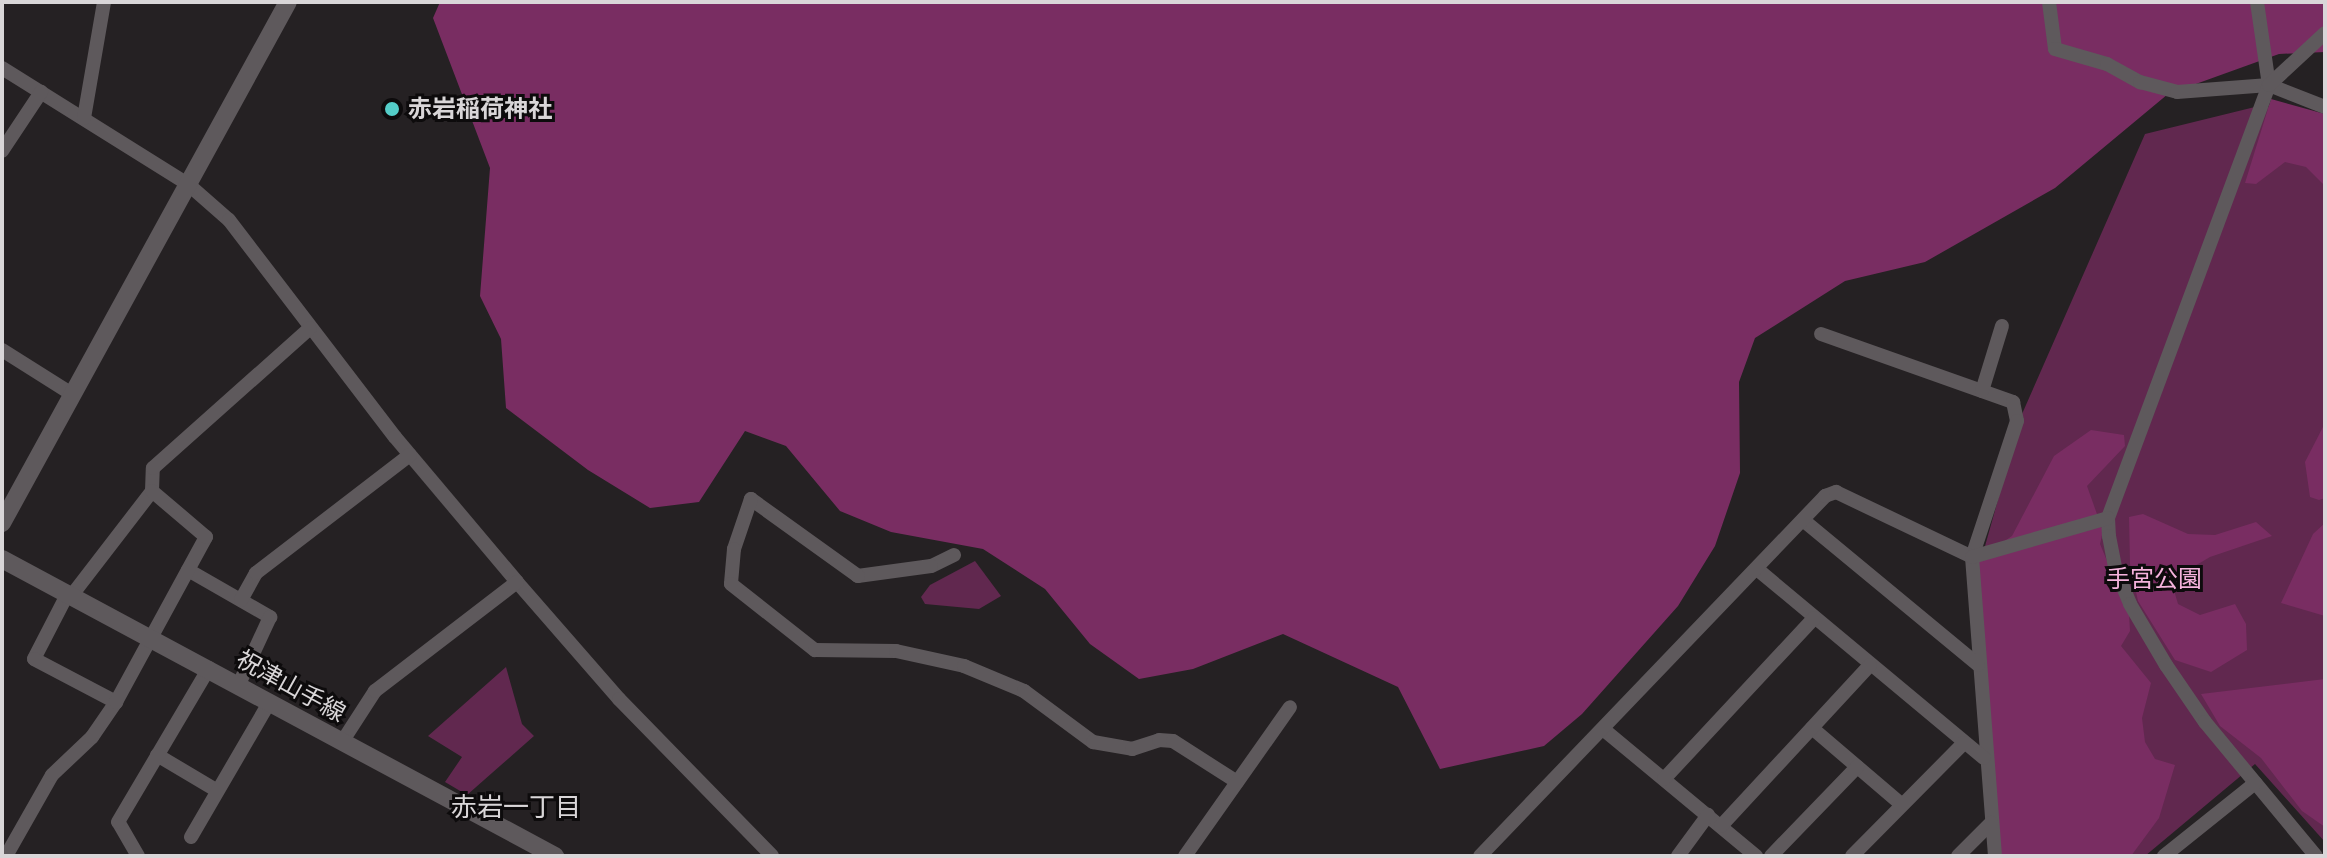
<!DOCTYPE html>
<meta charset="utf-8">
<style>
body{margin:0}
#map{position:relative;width:2327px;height:858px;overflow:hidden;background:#252123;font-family:Arial,"Noto Sans JP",sans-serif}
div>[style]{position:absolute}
.green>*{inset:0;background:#61284f}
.forest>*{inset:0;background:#792d62}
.street>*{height:14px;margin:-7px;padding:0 7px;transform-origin:7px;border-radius:7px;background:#5e595c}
.secondary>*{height:18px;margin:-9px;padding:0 9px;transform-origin:9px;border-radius:9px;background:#5e595c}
.dots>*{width:22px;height:22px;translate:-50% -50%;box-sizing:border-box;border:4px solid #0d0b0c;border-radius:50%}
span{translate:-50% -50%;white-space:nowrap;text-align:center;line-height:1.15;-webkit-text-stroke:6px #0d0b0c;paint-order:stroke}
.poi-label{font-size:24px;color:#d9d6d8;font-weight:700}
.left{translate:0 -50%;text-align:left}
.park-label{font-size:24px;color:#f5b3dc}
.street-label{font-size:24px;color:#d9d6d8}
.neighbourhood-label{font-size:26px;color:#d9d6d8}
.frame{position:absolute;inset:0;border:4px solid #d9d6d8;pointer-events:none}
</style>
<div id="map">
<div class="green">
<i style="clip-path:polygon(2263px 105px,2325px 123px,2325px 842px,2255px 764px,2145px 856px,2007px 856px,1980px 564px,2022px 414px,2145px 134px)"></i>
<i style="clip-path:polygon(975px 561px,1001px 596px,979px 609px,925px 604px,921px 597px,930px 585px)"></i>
<i style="clip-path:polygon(506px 667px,522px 724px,534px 736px,467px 795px,445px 782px,462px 757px,428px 736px)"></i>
</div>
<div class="forest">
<i style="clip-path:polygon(440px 2px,2325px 2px,2325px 52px,2279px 54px,2168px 94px,2055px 188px,1925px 262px,1845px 281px,1755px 338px,1739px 382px,1740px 473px,1715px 546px,1678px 606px,1582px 714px,1544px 746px,1440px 769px,1398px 687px,1283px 634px,1193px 669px,1139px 679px,1090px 644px,1045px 589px,983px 549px,891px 532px,840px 511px,786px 446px,745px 431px,699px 502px,650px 508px,588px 470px,506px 408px,501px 339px,480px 296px,490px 168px,433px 18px)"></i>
<i style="clip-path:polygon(2271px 99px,2325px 114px,2325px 186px,2306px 167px,2285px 162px,2256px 184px,2245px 183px)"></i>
<i style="clip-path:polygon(2325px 423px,2325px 498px,2319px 500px,2310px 497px,2305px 462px)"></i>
<i style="clip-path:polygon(2091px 430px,2124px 435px,2125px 446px,2087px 486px,2103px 531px,2100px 544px,2129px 614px,2130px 631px,2121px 646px,2151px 683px,2142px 718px,2145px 742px,2155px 759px,2175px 765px,2159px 818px,2131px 856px,2000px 856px,1978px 559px,2012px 536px,2054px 456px)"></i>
<i style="clip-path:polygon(2143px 514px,2188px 534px,2215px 535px,2256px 522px,2272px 536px,2210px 557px,2171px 580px,2178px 604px,2200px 615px,2235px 604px,2246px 624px,2247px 650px,2211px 672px,2175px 660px,2138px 601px,2130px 564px,2129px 517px)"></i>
<i style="clip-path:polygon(2325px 523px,2325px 616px,2281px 603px,2313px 534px)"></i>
<i style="clip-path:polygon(2325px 679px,2325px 827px,2302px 811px,2261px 758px,2220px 726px,2201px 694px)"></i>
</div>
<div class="street">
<i style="left:2049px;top:2px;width:47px;rotate:82.7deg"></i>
<i style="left:2055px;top:49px;width:54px;rotate:16.1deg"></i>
<i style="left:2107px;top:64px;width:38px;rotate:29deg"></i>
<i style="left:2140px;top:82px;width:38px;rotate:15deg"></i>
<i style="left:2177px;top:92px;width:92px;rotate:-4.4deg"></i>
<i style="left:2269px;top:85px;width:60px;rotate:21.4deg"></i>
<i style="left:2257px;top:2px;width:84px;rotate:81.8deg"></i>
<i style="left:2269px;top:85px;width:462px;rotate:110.4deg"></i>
<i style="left:2108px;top:518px;width:18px;rotate:87deg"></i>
<i style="left:2109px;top:536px;width:33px;rotate:79deg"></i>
<i style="left:2115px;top:568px;width:39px;rotate:67deg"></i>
<i style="left:2130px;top:604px;width:71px;rotate:59.5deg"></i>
<i style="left:2166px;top:665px;width:69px;rotate:55.6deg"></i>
<i style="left:2205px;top:722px;width:174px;rotate:50.4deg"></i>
<i style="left:2px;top:68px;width:221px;rotate:32deg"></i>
<i style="left:189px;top:185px;width:53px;rotate:41.2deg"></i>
<i style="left:229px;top:220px;width:273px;rotate:52.6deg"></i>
<i style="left:395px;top:437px;width:189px;rotate:49.9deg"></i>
<i style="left:517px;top:582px;width:155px;rotate:48.9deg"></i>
<i style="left:619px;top:699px;width:219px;rotate:45.7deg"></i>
<i style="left:2269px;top:85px;width:76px;rotate:-42.9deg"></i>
<i style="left:84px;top:118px;width:118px;rotate:-80.2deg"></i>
<i style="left:2px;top:151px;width:71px;rotate:-56.5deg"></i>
<i style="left:1821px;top:334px;width:204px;rotate:19.5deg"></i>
<i style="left:2013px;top:402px;width:19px;rotate:78deg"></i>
<i style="left:2017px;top:421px;width:143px;rotate:108.3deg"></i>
<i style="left:1972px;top:557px;width:300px;rotate:85.6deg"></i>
<i style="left:2px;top:350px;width:83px;rotate:32.2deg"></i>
<i style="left:1982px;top:391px;width:68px;rotate:-72.9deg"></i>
<i style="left:1803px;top:520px;width:227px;rotate:39.6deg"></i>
<i style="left:954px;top:555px;width:25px;rotate:154deg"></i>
<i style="left:931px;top:566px;width:74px;rotate:172.2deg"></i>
<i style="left:858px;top:576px;width:132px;rotate:-144.3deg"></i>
<i style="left:751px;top:499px;width:53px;rotate:108.8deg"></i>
<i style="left:734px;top:549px;width:35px;rotate:95deg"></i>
<i style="left:731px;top:584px;width:107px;rotate:38.2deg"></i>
<i style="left:815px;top:650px;width:81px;rotate:0.7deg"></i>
<i style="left:896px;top:651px;width:70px;rotate:12.4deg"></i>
<i style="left:964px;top:666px;width:65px;rotate:22.6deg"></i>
<i style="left:1024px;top:691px;width:86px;rotate:36.5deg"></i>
<i style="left:1093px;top:742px;width:40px;rotate:10deg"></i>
<i style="left:1132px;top:749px;width:28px;rotate:-18deg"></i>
<i style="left:1159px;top:740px;width:14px;rotate:4deg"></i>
<i style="left:1173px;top:741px;width:76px;rotate:32.6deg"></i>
<i style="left:1757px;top:569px;width:295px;rotate:39.8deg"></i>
<i style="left:188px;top:570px;width:95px;rotate:29.8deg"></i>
<i style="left:270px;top:617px;width:74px;rotate:114.8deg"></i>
<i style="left:68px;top:593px;width:74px;rotate:117.3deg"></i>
<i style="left:34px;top:659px;width:93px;rotate:27.7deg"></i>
<i style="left:72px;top:595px;width:131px;rotate:-52.4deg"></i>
<i style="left:152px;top:491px;width:23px;rotate:-88deg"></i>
<i style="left:153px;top:468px;width:210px;rotate:-41.7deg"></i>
<i style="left:241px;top:600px;width:31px;rotate:-61deg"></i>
<i style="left:256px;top:573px;width:194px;rotate:-37.5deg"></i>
<i style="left:1812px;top:728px;width:118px;rotate:40.5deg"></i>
<i style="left:1603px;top:729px;width:199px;rotate:39.7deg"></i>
<i style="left:342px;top:742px;width:61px;rotate:-57.1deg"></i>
<i style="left:375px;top:691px;width:179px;rotate:-37.5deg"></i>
<i style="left:157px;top:755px;width:69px;rotate:30.7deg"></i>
<i style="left:1664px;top:779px;width:220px;rotate:-47deg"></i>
<i style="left:1721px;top:826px;width:219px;rotate:-47.2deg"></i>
<i style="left:191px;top:837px;width:157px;rotate:-59.8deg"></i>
<i style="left:6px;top:856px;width:93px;rotate:-60.4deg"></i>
<i style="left:52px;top:775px;width:55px;rotate:-43.5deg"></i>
<i style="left:92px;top:737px;width:42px;rotate:-55.6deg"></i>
<i style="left:116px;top:702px;width:188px;rotate:-61.4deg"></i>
<i style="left:206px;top:537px;width:71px;rotate:-139.6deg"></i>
<i style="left:138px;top:856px;width:39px;rotate:-120deg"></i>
<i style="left:118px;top:822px;width:179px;rotate:-59.4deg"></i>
<i style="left:1185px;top:856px;width:182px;rotate:-54.8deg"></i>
<i style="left:1480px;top:856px;width:499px;rotate:-46.2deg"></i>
<i style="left:1825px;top:496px;width:12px;rotate:-20deg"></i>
<i style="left:1836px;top:492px;width:151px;rotate:25.5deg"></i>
<i style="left:1972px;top:557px;width:141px;rotate:-16deg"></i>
<i style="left:1678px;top:856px;width:51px;rotate:-53.8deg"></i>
<i style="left:1771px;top:856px;width:124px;rotate:-46deg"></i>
<i style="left:1852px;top:856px;width:159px;rotate:-45.3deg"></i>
<i style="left:1958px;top:856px;width:47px;rotate:-45deg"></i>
<i style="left:2164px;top:856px;width:117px;rotate:-38.7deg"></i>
</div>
<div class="secondary">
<i style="left:2px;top:523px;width:594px;rotate:-61.24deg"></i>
<i style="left:2px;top:559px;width:628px;rotate:28.24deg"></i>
</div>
<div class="dots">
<i style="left:392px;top:109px;background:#54cdc8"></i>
</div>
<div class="poi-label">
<span class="left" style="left:408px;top:109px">赤岩稲荷神社</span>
</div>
<div class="park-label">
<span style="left:2154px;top:579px">手宮公園</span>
</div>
<div class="street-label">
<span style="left:291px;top:686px;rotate:29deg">祝津山手線</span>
</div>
<div class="neighbourhood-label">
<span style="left:516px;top:808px">赤岩一丁目</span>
</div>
<div class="frame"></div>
</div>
